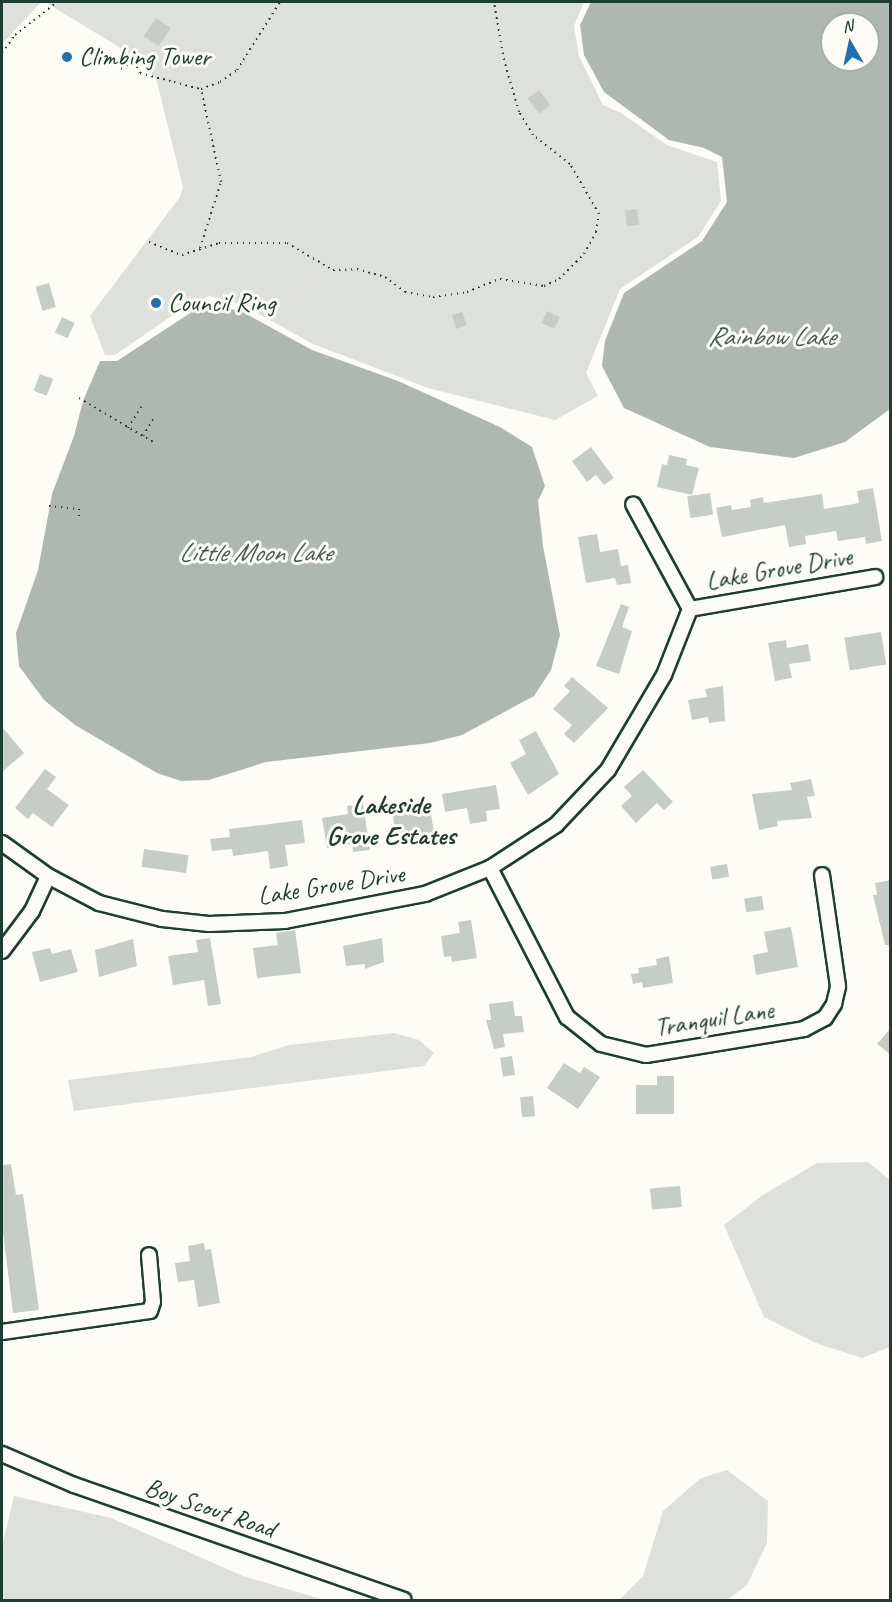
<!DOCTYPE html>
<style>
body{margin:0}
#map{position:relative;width:892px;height:1602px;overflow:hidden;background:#fdfcf7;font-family:Caveat,sans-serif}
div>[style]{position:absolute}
.green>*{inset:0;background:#dde0db}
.water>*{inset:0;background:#aeb8b1}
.building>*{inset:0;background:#c6cdc7;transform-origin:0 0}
.path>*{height:2px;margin-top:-1px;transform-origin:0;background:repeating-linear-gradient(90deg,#1f3d34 0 1.5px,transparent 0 6px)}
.roads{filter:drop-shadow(2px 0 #1f3d34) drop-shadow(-2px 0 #1f3d34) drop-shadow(0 2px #1f3d34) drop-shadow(0 -2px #1f3d34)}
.minor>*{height:14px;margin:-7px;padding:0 7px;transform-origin:7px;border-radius:7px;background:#fdfcf7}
.dots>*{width:16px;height:16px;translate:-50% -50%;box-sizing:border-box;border:3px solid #fdfcf7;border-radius:50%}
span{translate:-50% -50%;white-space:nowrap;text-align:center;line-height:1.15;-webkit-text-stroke:6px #fdfcf7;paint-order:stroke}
.poi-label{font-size:26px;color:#1f3d34}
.left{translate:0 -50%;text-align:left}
.street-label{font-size:26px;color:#1f3d34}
.water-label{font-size:27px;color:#435c53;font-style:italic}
.neighbourhood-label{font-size:27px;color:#1f3d34;font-weight:700}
.frame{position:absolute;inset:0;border:3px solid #1f3d34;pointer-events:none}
.north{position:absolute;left:820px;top:12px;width:60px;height:60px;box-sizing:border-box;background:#fdfcf7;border:2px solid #a4b0a9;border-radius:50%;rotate:351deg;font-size:16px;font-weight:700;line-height:24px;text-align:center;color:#1f3d34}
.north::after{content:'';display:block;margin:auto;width:21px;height:27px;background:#1f6fb2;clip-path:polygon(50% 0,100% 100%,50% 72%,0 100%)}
</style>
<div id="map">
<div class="green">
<i style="clip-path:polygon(2px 2px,41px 2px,2px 44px)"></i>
<i style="clip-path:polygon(45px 2px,584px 2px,574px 26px,579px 56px,603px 105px,621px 113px,667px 145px,717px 162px,721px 201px,698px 237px,620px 289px,586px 373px,598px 396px,555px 420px,428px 388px,313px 344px,243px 305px,209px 296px,170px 317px,115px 355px,105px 355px,90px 316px,180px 197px,183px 187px,156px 78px,132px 55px)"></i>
<i style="clip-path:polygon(394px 1033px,419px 1040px,434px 1053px,424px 1066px,74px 1111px,68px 1080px,251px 1057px,289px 1045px)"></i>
<i style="clip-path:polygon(868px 1162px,890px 1180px,890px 1347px,862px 1358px,816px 1343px,764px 1317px,724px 1225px,763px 1195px,817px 1163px)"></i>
<i style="clip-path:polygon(727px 1470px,768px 1501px,767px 1543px,747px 1585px,727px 1600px,619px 1600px,643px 1576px,663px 1511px,701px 1478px)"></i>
<i style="clip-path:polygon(14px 1496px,111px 1518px,243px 1576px,324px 1600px,2px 1600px,2px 1547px)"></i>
</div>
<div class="water">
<i style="clip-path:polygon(evenodd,591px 2px,890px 2px,890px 409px,845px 442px,794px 458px,710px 447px,624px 408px,602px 366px,605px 341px,624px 293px,702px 241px,727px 202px,722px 157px,704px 148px,669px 140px,604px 92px,584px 55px,580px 25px,591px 2px,832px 24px,868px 24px,868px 60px,832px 60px,832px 24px)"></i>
<i style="clip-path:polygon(204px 304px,241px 311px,312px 350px,398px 381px,500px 427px,532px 447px,545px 486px,538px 501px,543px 546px,560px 635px,551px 670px,534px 696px,462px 735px,430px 743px,266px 762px,209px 780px,181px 781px,157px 773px,75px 725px,44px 700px,19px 666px,16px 633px,38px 570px,52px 494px,74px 436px,83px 401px,100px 361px,117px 361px)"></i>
</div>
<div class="building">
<i style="left:156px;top:18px;width:18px;height:22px;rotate:34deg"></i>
<i style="left:539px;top:90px;width:19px;height:14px;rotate:54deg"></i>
<i style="left:637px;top:209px;width:16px;height:12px;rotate:83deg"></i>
<i style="left:49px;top:283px;width:25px;height:14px;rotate:74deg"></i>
<i style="left:547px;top:311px;width:14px;height:13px;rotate:25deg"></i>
<i style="clip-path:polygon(462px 312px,467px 325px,456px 329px,452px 315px)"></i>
<i style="left:62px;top:317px;width:14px;height:17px;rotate:25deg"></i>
<i style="left:40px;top:374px;width:14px;height:18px;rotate:21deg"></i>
<i style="clip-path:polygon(591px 447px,614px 478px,604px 485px,596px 475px,587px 482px,572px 461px)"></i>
<i style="clip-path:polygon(669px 455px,687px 459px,686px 465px,699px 468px,692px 495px,657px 487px,662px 464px,667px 465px)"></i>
<i style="clip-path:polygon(873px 488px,882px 541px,866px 544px,865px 537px,838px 541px,836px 531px,805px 536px,806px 544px,789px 547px,785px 525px,722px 537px,716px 508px,731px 505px,732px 510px,751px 507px,750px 500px,763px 497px,764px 503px,822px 494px,824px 509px,859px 503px,857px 491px)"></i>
<i style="left:710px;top:493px;width:22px;height:23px;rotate:82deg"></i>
<i style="clip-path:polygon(597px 534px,600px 552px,618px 549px,621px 566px,628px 565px,631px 583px,617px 585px,615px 578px,586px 583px,578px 537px)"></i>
<i style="clip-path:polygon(621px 604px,629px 607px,622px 627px,632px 631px,619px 674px,596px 666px)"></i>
<i style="left:881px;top:632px;width:33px;height:37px;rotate:81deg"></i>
<i style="clip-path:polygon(786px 640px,787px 648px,808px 644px,811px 661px,789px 664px,792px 678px,775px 681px,768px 643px)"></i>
<i style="clip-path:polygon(572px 677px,608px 708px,574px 743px,564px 734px,572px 725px,553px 709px,570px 691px,564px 686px)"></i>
<i style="clip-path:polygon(723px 686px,725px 721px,709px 723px,708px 717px,692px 720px,688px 700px,707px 697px,705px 689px)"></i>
<i style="clip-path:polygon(2px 727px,24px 753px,2px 772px)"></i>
<i style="clip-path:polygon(536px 731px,559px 774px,528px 795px,510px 763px,526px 754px,519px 740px)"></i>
<i style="clip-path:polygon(45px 769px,56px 777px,47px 789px,69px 805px,52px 827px,33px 813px,28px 819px,15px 808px)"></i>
<i style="clip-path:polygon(643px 770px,673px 802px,664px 810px,657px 803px,636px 823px,621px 806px,632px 796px,624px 787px)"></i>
<i style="clip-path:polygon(811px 779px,815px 796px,807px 797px,812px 818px,777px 821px,778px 826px,759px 830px,752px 794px,792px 790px,790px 783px)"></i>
<i style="clip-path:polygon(496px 785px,500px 809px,486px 811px,487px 821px,470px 824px,467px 808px,445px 812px,442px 794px)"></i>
<i style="clip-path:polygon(363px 804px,370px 850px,353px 852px,352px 844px,327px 848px,322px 818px,348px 814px,347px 806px)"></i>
<i style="left:430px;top:808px;width:33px;height:38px;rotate:81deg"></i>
<i style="clip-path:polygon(302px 820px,305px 843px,285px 845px,288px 866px,270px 869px,268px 851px,233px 856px,232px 849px,212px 851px,210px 839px,230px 837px,229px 829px)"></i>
<i style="left:144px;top:849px;width:45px;height:18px;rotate:8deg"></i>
<i style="left:727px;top:864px;width:13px;height:17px;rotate:81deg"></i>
<i style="clip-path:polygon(891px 880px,891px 945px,885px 945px,873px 895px,877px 895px,875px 883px)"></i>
<i style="left:762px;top:896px;width:14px;height:18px;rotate:82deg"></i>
<i style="clip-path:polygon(471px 920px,477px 958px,452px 962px,451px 956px,444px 957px,441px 936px,460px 933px,458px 922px)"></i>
<i style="clip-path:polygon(791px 927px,798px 967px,756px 975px,753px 955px,768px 952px,764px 932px)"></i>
<i style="clip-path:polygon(295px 930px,301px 973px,257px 978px,253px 948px,278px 945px,276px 933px)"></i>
<i style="clip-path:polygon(210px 938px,221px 1004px,208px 1006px,204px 980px,173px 985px,168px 956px,198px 952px,196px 940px)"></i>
<i style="clip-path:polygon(382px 938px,384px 962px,365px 969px,365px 964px,346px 966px,343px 946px)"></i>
<i style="clip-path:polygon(133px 939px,137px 966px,99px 977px,95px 950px)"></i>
<i style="clip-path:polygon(50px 948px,52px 954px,71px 949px,78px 972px,40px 982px,32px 952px)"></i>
<i style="clip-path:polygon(669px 956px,673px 983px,643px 988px,642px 982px,633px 984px,631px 974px,639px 973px,638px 968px,657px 965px,656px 959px)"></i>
<i style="clip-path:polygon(513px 1001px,515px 1016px,522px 1016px,524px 1032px,503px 1034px,505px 1047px,494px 1049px,486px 1020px,491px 1020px,489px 1004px)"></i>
<i style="clip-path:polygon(891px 1028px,891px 1055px,877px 1044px)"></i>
<i style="left:512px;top:1056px;width:19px;height:12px;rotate:81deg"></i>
<i style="clip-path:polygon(564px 1063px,580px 1073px,584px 1067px,600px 1077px,578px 1109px,547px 1088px)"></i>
<i style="clip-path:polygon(657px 1076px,674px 1076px,674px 1114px,636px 1114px,636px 1085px,657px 1085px)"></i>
<i style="left:533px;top:1096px;width:20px;height:13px;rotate:84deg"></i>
<i style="clip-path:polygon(11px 1164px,16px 1195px,23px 1194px,39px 1310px,13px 1313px,2px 1224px,2px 1165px)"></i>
<i style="left:680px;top:1186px;width:21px;height:30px;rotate:85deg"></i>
<i style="clip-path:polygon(204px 1243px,205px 1250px,211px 1249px,220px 1303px,198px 1307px,194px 1280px,178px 1282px,175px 1263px,190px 1261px,188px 1246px)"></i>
</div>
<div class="path">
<i style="left:2px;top:53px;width:22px;rotate:-54deg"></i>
<i style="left:15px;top:35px;width:53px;rotate:-38.2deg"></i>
<i style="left:121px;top:69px;width:15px;rotate:-32deg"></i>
<i style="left:134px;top:61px;width:13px;rotate:63deg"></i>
<i style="left:140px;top:73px;width:35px;rotate:15deg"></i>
<i style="left:174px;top:82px;width:28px;rotate:15deg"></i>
<i style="left:201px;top:89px;width:20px;rotate:-20deg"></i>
<i style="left:220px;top:82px;width:21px;rotate:-35deg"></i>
<i style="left:237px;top:70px;width:80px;rotate:-57.7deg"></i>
<i style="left:149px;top:242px;width:35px;rotate:22deg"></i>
<i style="left:182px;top:255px;width:39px;rotate:-18deg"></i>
<i style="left:219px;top:243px;width:68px"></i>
<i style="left:287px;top:243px;width:53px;rotate:30.4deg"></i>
<i style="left:333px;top:270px;width:24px;rotate:-2deg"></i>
<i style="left:357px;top:269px;width:29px;rotate:16deg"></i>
<i style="left:385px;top:277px;width:25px;rotate:37deg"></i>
<i style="left:405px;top:292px;width:28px;rotate:10deg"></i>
<i style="left:433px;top:297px;width:34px;rotate:-8deg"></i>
<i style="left:467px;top:292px;width:35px;rotate:-22deg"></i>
<i style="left:500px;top:279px;width:45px;rotate:9deg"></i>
<i style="left:544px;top:286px;width:17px;rotate:-25deg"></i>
<i style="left:559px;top:279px;width:35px;rotate:-45deg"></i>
<i style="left:584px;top:254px;width:25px;rotate:-61deg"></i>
<i style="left:596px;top:232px;width:18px;rotate:-81deg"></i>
<i style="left:599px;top:214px;width:58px;rotate:-120.1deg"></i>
<i style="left:570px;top:164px;width:47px;rotate:-141.9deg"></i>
<i style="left:533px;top:135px;width:27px;rotate:-121deg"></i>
<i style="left:519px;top:112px;width:54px;rotate:-106.1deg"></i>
<i style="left:504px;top:60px;width:59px;rotate:-99.8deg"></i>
<i style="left:200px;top:248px;width:69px;rotate:-72.3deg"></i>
<i style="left:221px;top:182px;width:95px;rotate:-102.1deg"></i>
<i style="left:79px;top:398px;width:86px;rotate:30.7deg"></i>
<i style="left:128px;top:428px;width:25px;rotate:-58deg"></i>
<i style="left:143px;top:436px;width:23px;rotate:-59deg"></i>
<i style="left:49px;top:506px;width:30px;rotate:6deg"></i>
<i style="left:79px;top:509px;width:8px;rotate:90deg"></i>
</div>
<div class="roads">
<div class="minor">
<i style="left:690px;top:609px;width:188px;rotate:-9.8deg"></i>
<i style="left:2px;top:843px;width:57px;rotate:35.7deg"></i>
<i style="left:48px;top:876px;width:58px;rotate:27.9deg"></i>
<i style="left:99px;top:903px;width:65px;rotate:14.3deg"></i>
<i style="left:162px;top:919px;width:47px;rotate:6.1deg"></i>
<i style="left:209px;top:924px;width:76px;rotate:-2.3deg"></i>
<i style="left:285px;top:921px;width:143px;rotate:-10.9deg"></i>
<i style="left:425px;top:894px;width:70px;rotate:-21.8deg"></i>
<i style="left:490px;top:868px;width:79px;rotate:-33.1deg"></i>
<i style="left:556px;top:825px;width:76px;rotate:-46.6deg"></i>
<i style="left:608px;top:770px;width:110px;rotate:-59.5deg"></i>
<i style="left:664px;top:675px;width:71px;rotate:-68.5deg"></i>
<i style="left:690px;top:609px;width:119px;rotate:-118.5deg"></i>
<i style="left:490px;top:868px;width:168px;rotate:62.7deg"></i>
<i style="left:567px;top:1017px;width:43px;rotate:38.5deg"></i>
<i style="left:601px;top:1044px;width:46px;rotate:13.7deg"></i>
<i style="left:646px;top:1055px;width:160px;rotate:-9.3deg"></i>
<i style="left:804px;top:1029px;width:24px;rotate:-28deg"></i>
<i style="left:825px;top:1018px;width:17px;rotate:-57deg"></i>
<i style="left:834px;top:1004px;width:18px;rotate:-77deg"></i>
<i style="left:838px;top:986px;width:112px;rotate:-98.2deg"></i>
<i style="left:2px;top:951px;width:50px;rotate:-53.1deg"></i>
<i style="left:32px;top:911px;width:38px;rotate:-65deg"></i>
<i style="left:2px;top:1332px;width:149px;rotate:-8.1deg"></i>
<i style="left:150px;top:1311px;width:9px;rotate:-72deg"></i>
<i style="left:153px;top:1302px;width:47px;rotate:-94.9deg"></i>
<i style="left:2px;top:1454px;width:78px;rotate:23.3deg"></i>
<i style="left:74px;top:1485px;width:349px;rotate:19.2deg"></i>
</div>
</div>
<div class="dots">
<i style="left:67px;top:57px;background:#1f6fb2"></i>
<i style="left:156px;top:303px;background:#1f6fb2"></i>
</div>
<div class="poi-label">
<span class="left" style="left:79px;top:57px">Climbing Tower</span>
<span class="left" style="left:168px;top:303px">Council Ring</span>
</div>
<div class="street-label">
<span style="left:779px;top:569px;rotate:-10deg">Lake Grove Drive</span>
<span style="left:331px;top:885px;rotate:-9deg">Lake Grove Drive</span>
<span style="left:714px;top:1019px;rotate:-9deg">Tranquil Lane</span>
<span style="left:210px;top:1508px;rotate:19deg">Boy Scout Road</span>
</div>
<div class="water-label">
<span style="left:771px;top:337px">Rainbow Lake</span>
<span style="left:255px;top:553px">Little Moon Lake</span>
</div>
<div class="neighbourhood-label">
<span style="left:391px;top:820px">Lakeside<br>Grove Estates</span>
</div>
<div class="frame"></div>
<div class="north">N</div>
</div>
